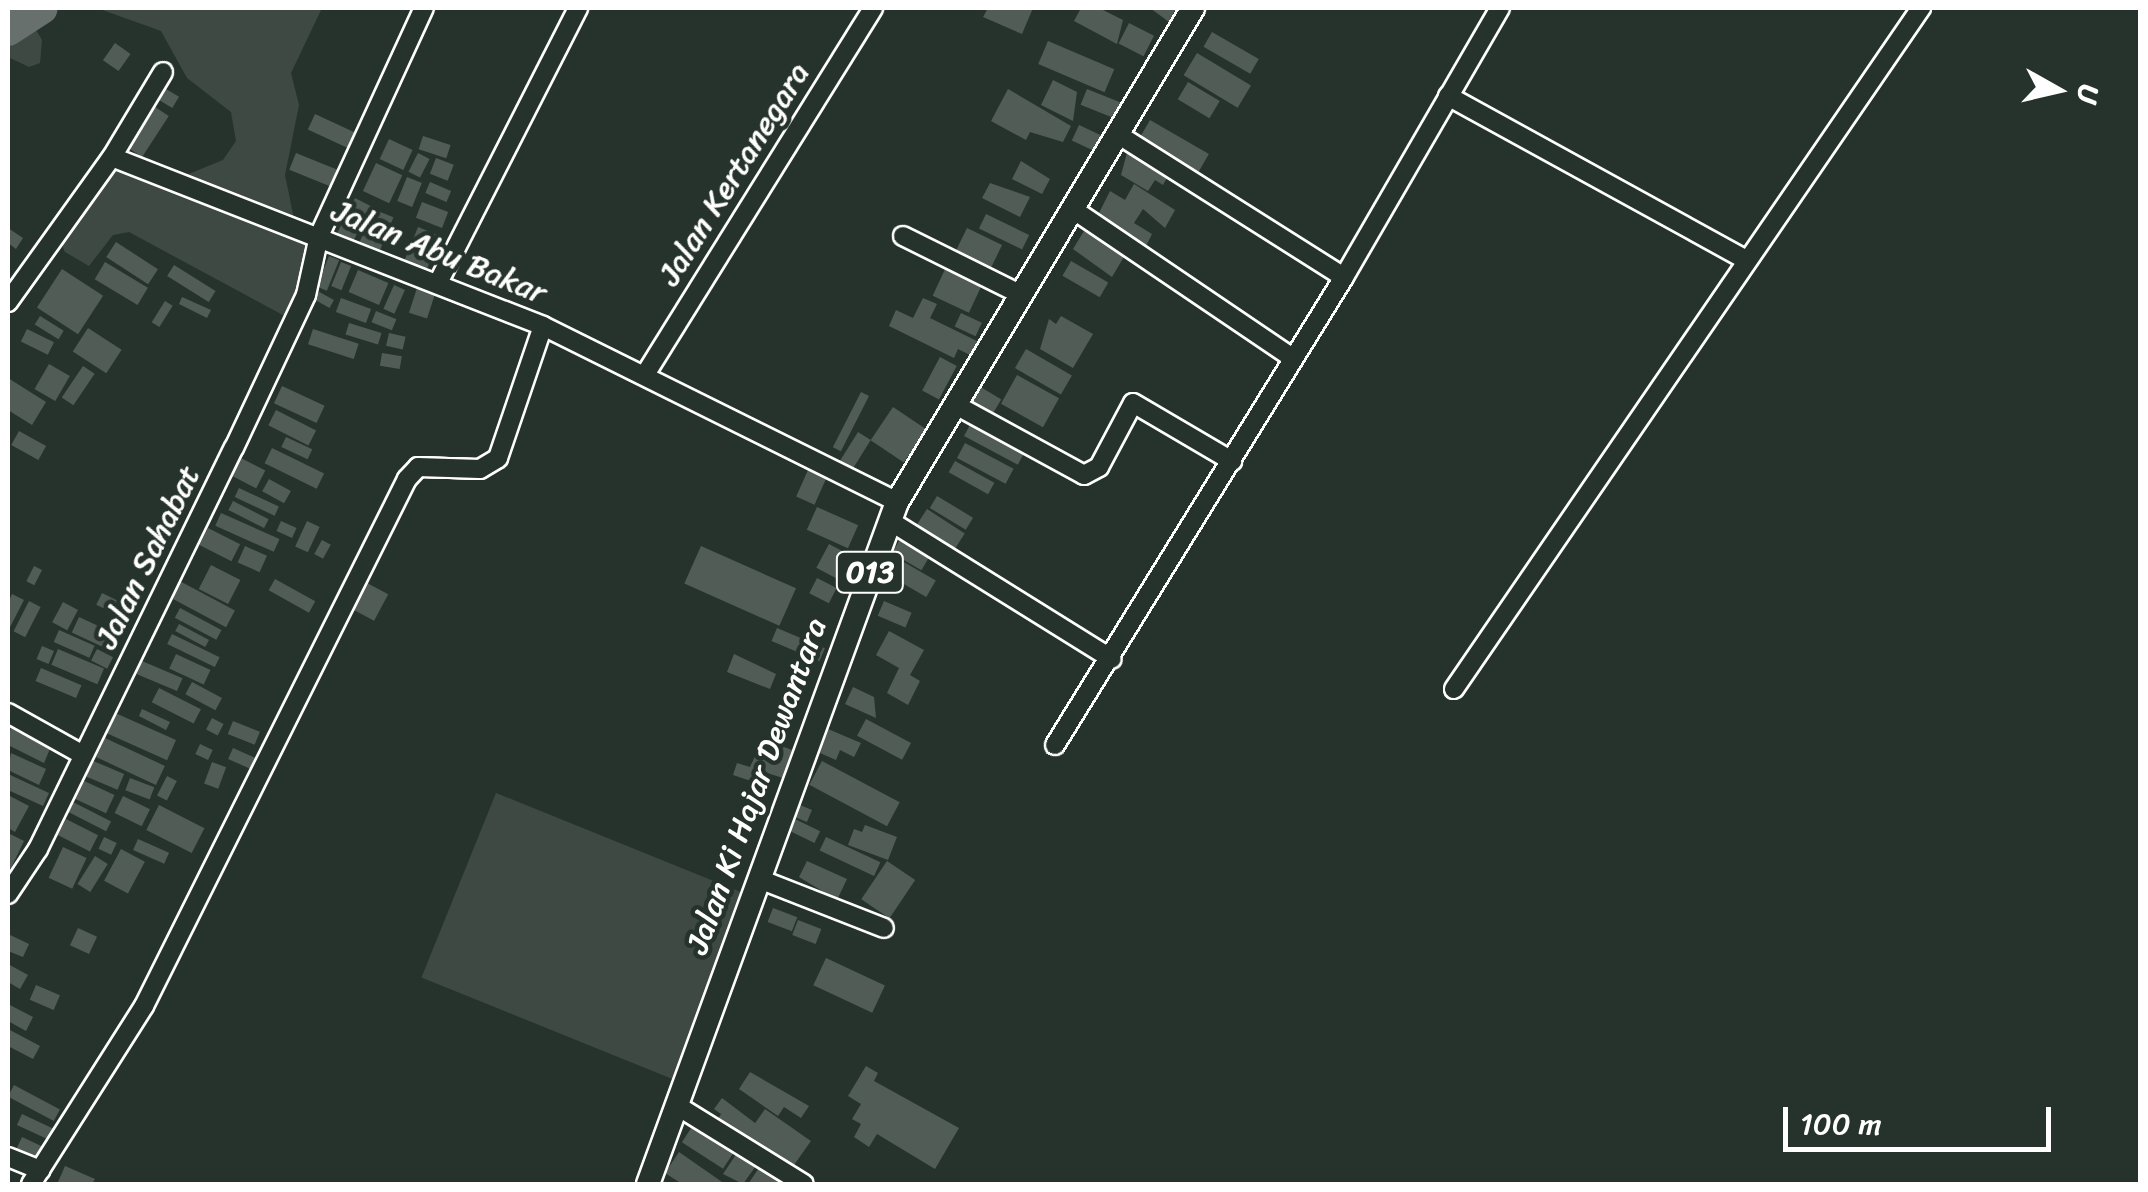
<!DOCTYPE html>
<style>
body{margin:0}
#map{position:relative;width:2148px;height:1192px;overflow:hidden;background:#26332d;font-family:Sriracha,sans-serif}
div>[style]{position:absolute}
.green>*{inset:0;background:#3e4944;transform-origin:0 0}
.river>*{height:32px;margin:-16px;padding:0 16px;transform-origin:16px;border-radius:16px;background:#67706c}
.building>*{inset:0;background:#515c57;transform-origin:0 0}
.roads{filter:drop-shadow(2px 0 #fff) drop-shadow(-2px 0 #fff) drop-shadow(0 2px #fff) drop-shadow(0 -2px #fff)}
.minor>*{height:18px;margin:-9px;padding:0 9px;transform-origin:9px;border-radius:9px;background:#26332d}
.major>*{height:22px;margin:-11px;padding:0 11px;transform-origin:11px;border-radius:11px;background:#26332d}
span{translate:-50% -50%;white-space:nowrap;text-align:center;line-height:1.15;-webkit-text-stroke:9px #26332d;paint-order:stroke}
.shield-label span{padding:2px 8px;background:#26332d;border:2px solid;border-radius:8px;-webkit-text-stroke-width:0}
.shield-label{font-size:30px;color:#fff;font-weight:700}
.street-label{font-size:32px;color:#fff}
.frame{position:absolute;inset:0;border:10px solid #fff;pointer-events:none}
.north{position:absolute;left:2008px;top:40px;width:100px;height:100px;-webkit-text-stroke:8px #26332d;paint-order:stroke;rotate:98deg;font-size:28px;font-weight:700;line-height:40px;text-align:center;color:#fff}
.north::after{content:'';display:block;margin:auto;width:35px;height:45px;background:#fff;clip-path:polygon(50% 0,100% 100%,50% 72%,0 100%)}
.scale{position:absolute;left:1783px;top:1107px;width:268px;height:45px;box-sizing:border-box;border:5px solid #fff;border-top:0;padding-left:12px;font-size:30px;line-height:35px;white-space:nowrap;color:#fff;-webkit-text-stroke:8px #26332d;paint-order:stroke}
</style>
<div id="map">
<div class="green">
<i style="clip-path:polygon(8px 8px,32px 23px,42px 40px,40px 63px,29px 67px,8px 57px)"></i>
<i style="clip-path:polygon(97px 8px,322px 8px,291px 73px,299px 105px,285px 175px,294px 219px,319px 236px,294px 321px,129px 232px,113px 235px,89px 266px,65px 252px,59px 239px,108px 160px,176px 179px,223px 160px,236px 141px,231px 112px,187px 78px,161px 31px)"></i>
<i style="left:496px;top:793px;width:276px;height:199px;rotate:22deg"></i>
</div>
<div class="river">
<i style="left:8px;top:30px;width:40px;rotate:-32.9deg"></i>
</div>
<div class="building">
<i style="clip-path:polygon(988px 8px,1033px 8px,1022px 34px,983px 17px)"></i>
<i style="clip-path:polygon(1081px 8px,1099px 8px,1123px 20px,1117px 44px,1074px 21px)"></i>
<i style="clip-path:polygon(1150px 8px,1171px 8px,1175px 10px,1169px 22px)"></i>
<i style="left:1129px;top:23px;width:28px;height:23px;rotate:27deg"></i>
<i style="left:1212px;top:32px;width:54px;height:17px;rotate:30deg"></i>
<i style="left:1048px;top:41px;width:72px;height:25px;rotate:23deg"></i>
<i style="left:115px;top:43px;width:19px;height:21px;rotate:35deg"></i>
<i style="left:1197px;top:53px;width:63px;height:26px;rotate:31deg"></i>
<i style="clip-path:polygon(1053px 80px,1077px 92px,1073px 121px,1041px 105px)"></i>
<i style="left:1188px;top:82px;width:37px;height:20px;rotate:31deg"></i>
<i style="left:161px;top:86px;width:21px;height:13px;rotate:31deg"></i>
<i style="clip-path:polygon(1008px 89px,1071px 126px,1063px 142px,1030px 132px,1026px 140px,991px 121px)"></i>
<i style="left:1087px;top:89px;width:37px;height:17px;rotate:22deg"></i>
<i style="left:152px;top:105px;width:20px;height:49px;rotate:33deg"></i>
<i style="left:315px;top:114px;width:47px;height:17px;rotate:25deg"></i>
<i style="left:1150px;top:120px;width:68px;height:24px;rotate:30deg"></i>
<i style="left:1079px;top:125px;width:26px;height:17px;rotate:25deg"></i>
<i style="left:423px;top:136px;width:29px;height:14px;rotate:18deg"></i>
<i style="left:389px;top:139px;width:26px;height:22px;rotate:25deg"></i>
<i style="clip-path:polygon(1128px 149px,1169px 174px,1163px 185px,1155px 180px,1148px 191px,1121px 175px)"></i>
<i style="left:296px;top:153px;width:50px;height:18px;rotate:22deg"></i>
<i style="left:418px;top:153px;width:13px;height:21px;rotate:27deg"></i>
<i style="left:436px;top:158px;width:19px;height:17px;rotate:21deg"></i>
<i style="clip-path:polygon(1021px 161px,1050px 179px,1042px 194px,1012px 179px)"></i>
<i style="left:376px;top:163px;width:29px;height:31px;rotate:25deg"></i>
<i style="left:407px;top:177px;width:16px;height:26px;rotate:22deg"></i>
<i style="left:430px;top:182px;width:23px;height:12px;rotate:23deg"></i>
<i style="clip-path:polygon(990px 183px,1030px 197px,1020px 217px,982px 198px)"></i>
<i style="clip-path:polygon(1134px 184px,1175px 210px,1165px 228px,1143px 209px,1134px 223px,1152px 234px,1146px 246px,1097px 217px,1110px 191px,1125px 200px)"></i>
<i style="left:355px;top:198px;width:18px;height:41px;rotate:27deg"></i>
<i style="left:422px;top:202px;width:28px;height:17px;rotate:21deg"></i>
<i style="left:373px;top:209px;width:22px;height:35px;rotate:22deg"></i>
<i style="left:986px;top:214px;width:48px;height:16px;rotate:26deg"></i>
<i style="left:418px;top:227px;width:24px;height:38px;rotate:22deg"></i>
<i style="clip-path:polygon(8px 228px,23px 238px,16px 249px,8px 243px)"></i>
<i style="left:967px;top:228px;width:39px;height:30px;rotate:26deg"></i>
<i style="clip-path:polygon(1084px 231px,1125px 255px,1112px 277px,1073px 249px)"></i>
<i style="left:116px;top:242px;width:50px;height:18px;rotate:33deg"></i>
<i style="left:329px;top:256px;width:11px;height:33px;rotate:22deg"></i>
<i style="left:1071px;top:261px;width:43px;height:17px;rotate:30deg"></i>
<i style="left:105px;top:262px;width:50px;height:20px;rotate:31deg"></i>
<i style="left:341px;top:262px;width:11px;height:26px;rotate:22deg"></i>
<i style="left:174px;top:265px;width:49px;height:13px;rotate:32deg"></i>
<i style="left:947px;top:265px;width:40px;height:34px;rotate:25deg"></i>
<i style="left:62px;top:269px;width:49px;height:46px;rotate:33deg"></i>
<i style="left:358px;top:270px;width:33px;height:24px;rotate:23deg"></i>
<i style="left:394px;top:285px;width:12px;height:26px;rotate:24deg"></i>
<i style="left:312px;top:288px;width:25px;height:9px;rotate:29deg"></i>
<i style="left:417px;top:288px;width:19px;height:26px;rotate:18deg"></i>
<i style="clip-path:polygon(182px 297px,211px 310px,207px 318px,179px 304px)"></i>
<i style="left:341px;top:298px;width:32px;height:15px;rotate:20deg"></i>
<i style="clip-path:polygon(923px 298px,937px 304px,930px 318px,979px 342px,972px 356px,958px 349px,954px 358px,889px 326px,896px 310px,913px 318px)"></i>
<i style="left:165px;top:301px;width:9px;height:25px;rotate:32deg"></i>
<i style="left:376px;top:311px;width:22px;height:12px;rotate:22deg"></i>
<i style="left:961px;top:313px;width:23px;height:15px;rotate:25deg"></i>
<i style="left:40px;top:316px;width:28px;height:10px;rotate:32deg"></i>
<i style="clip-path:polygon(1061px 316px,1093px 334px,1073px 368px,1040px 349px,1049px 319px,1056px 324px)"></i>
<i style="left:349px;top:323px;width:34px;height:12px;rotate:17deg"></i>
<i style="left:88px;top:328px;width:40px;height:28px;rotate:33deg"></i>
<i style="left:27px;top:329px;width:30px;height:14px;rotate:26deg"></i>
<i style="left:313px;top:329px;width:48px;height:16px;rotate:18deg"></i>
<i style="left:389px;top:333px;width:17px;height:13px;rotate:13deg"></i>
<i style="left:1026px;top:349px;width:53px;height:22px;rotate:30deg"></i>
<i style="left:382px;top:353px;width:20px;height:13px;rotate:9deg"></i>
<i style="left:940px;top:357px;width:19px;height:38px;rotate:28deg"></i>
<i style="left:49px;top:364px;width:24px;height:29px;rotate:30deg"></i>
<i style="left:83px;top:366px;width:14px;height:38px;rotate:34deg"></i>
<i style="left:1017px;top:375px;width:48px;height:33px;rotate:29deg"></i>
<i style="clip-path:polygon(8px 378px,46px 402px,32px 425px,8px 410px)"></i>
<i style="left:282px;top:386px;width:47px;height:19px;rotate:25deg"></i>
<i style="left:979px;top:386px;width:26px;height:24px;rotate:31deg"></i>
<i style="left:861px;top:392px;width:9px;height:62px;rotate:27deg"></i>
<i style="left:893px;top:407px;width:40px;height:40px;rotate:34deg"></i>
<i style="left:276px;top:410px;width:45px;height:17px;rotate:27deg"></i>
<i style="left:972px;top:421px;width:61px;height:17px;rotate:28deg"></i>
<i style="left:19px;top:431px;width:31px;height:16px;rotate:29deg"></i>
<i style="left:858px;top:432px;width:15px;height:38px;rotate:32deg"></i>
<i style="left:286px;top:437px;width:29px;height:11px;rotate:25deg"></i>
<i style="left:965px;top:443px;width:55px;height:17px;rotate:28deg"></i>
<i style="left:272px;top:448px;width:58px;height:17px;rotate:26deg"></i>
<i style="left:235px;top:455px;width:34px;height:20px;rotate:27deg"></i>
<i style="left:955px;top:461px;width:45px;height:13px;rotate:29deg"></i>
<i style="left:808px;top:470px;width:20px;height:29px;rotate:24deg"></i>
<i style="left:269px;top:479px;width:25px;height:14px;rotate:29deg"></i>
<i style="left:239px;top:488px;width:44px;height:10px;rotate:25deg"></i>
<i style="left:937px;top:496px;width:42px;height:14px;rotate:31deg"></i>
<i style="left:233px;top:501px;width:40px;height:10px;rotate:27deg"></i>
<i style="left:817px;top:507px;width:45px;height:25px;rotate:24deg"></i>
<i style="left:927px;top:509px;width:45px;height:22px;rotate:33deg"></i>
<i style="left:221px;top:513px;width:64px;height:14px;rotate:24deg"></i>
<i style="left:281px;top:521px;width:17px;height:11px;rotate:24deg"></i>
<i style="left:307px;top:521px;width:14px;height:28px;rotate:25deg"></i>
<i style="left:208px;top:528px;width:36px;height:19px;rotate:27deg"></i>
<i style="left:902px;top:536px;width:34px;height:20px;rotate:30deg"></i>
<i style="left:322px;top:540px;width:10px;height:16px;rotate:29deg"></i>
<i style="left:829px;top:544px;width:24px;height:27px;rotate:28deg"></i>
<i style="left:245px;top:546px;width:24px;height:18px;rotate:24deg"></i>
<i style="left:701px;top:546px;width:104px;height:41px;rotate:24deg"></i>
<i style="left:902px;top:561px;width:39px;height:19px;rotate:30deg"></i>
<i style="left:211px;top:565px;width:33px;height:27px;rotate:27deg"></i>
<i style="left:34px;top:566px;width:9px;height:17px;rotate:27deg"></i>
<i style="left:174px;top:578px;width:69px;height:19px;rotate:28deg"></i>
<i style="left:817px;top:578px;width:22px;height:17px;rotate:27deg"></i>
<i style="left:275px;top:579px;width:46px;height:13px;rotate:29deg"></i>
<i style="left:367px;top:583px;width:24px;height:30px;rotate:28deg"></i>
<i style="left:102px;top:593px;width:30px;height:13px;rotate:26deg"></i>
<i style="clip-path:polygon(12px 594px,24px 600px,8px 631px,8px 603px)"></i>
<i style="left:29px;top:601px;width:13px;height:34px;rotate:27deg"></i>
<i style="left:884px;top:601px;width:30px;height:16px;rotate:23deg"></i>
<i style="left:63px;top:602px;width:17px;height:23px;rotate:28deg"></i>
<i style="left:180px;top:608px;width:47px;height:11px;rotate:28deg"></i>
<i style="left:79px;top:617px;width:38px;height:17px;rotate:25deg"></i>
<i style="left:179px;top:624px;width:34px;height:8px;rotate:28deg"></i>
<i style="left:777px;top:628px;width:52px;height:14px;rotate:23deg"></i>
<i style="left:59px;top:630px;width:39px;height:13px;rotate:24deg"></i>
<i style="clip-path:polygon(889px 631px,924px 650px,910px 675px,920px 681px,908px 705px,887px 693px,899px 668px,876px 655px)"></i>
<i style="left:172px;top:634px;width:53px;height:11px;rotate:26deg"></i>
<i style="left:42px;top:646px;width:13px;height:14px;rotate:23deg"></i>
<i style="left:58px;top:649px;width:50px;height:17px;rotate:23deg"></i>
<i style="left:97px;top:649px;width:18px;height:13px;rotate:27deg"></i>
<i style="left:176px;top:654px;width:38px;height:16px;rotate:25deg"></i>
<i style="clip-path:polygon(734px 654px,776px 674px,770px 689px,727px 672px)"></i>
<i style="left:142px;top:661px;width:44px;height:14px;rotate:23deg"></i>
<i style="left:41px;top:668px;width:44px;height:14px;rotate:23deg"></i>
<i style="left:192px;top:682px;width:34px;height:14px;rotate:28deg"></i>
<i style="clip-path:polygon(853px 687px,874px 697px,876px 718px,845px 704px)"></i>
<i style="left:159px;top:688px;width:47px;height:16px;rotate:27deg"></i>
<i style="clip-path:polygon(142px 709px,170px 722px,166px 730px,139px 716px)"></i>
<i style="left:113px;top:712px;width:69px;height:22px;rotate:24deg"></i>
<i style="left:212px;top:718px;width:13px;height:13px;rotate:27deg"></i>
<i style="left:866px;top:719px;width:51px;height:19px;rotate:28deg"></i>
<i style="left:233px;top:721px;width:29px;height:14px;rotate:22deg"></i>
<i style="clip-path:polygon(11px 725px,52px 744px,44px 763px,8px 745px)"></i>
<i style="clip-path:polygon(828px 729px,861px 743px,854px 757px,840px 750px,836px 760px,820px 753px)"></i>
<i style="left:105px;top:738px;width:66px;height:21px;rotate:25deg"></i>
<i style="clip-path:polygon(763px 739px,792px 750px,783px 778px,767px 773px,763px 785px,733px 775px,737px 763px,750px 767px)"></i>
<i style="left:200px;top:744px;width:14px;height:11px;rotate:25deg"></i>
<i style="left:233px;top:748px;width:24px;height:12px;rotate:24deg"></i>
<i style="clip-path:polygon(11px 753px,46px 769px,39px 785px,8px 770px)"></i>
<i style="left:91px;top:760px;width:36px;height:17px;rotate:23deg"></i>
<i style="left:822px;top:761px;width:88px;height:27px;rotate:28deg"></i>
<i style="left:212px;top:762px;width:15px;height:23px;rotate:20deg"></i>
<i style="clip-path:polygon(8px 774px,49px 793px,43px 806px,8px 790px)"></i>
<i style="left:167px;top:776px;width:11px;height:22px;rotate:27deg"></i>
<i style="left:130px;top:778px;width:26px;height:13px;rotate:21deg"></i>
<i style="left:80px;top:779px;width:38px;height:20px;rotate:25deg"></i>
<i style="clip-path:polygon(8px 795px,29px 806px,15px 832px,8px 828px)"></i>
<i style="left:123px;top:796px;width:30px;height:19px;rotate:26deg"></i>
<i style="left:71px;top:801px;width:45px;height:11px;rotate:27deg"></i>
<i style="left:159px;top:805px;width:51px;height:28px;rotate:27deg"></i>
<i style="left:800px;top:805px;width:13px;height:13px;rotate:23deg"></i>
<i style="left:66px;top:819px;width:36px;height:18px;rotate:27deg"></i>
<i style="left:795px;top:819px;width:28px;height:13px;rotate:26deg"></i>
<i style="clip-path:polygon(865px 825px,897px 837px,888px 860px,848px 845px,854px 829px,862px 832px)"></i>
<i style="clip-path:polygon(8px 833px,24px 841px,11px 868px,8px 866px)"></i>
<i style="left:104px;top:837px;width:14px;height:13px;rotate:25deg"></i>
<i style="left:826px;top:837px;width:60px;height:15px;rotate:25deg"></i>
<i style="left:138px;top:839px;width:34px;height:12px;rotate:24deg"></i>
<i style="left:63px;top:847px;width:26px;height:34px;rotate:25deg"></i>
<i style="left:121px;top:849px;width:27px;height:36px;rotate:28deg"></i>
<i style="left:95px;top:856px;width:15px;height:33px;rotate:32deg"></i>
<i style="clip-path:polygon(807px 861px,847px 879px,837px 900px,799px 877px)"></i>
<i style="left:887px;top:861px;width:34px;height:46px;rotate:34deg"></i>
<i style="left:773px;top:908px;width:26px;height:15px;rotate:21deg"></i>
<i style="left:798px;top:920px;width:25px;height:16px;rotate:21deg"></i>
<i style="left:78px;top:928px;width:21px;height:19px;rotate:25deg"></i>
<i style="clip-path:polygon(8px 934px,29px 944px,23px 957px,8px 951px)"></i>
<i style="left:826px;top:958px;width:65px;height:30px;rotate:25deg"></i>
<i style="clip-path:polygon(8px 964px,28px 975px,20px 989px,8px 982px)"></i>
<i style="left:36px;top:985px;width:26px;height:16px;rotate:23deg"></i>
<i style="clip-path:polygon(8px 1004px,33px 1017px,26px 1031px,8px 1021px)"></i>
<i style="clip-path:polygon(8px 1029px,40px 1046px,33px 1059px,8px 1046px)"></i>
<i style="clip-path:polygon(866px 1066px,878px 1073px,874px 1081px,959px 1128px,935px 1169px,877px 1134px,869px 1147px,854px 1137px,861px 1124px,852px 1119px,861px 1104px,848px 1096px)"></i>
<i style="clip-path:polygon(750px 1072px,809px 1106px,801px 1118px,784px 1107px,778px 1116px,739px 1089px)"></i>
<i style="left:14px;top:1085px;width:52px;height:13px;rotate:28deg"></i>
<i style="clip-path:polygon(722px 1098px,759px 1126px,748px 1141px,718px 1119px,721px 1114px,714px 1109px)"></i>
<i style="left:765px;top:1109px;width:56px;height:36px;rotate:35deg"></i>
<i style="left:22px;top:1114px;width:40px;height:12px;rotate:25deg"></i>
<i style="left:695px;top:1122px;width:49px;height:24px;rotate:33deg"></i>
<i style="left:22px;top:1137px;width:29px;height:14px;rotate:25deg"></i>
<i style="clip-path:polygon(739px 1150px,758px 1163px,743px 1184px,723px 1174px)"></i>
<i style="clip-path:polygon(679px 1152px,725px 1184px,682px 1184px,665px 1173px)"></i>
<i style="clip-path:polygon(761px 1165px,780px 1178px,775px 1184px,748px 1184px)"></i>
<i style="clip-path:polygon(65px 1166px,95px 1179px,92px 1184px,58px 1182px)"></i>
</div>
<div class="roads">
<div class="minor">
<i style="left:1448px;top:96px;width:340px;rotate:28.8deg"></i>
<i style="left:1119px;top:135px;width:266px;rotate:32.3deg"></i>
<i style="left:112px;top:157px;width:99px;rotate:-59deg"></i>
<i style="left:1074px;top:210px;width:262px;rotate:34.1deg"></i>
<i style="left:903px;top:236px;width:131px;rotate:26.4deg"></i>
<i style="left:438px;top:283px;width:309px;rotate:-63deg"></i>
<i style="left:8px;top:302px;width:178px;rotate:-54.4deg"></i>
<i style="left:112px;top:157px;width:463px;rotate:21.4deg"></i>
<i style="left:543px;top:326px;width:395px;rotate:26.4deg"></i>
<i style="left:646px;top:373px;width:430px;rotate:-58.1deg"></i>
<i style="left:954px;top:404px;width:148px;rotate:28.6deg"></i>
<i style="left:1084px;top:475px;width:17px;rotate:-28deg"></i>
<i style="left:1099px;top:467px;width:72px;rotate:-62deg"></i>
<i style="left:1133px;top:403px;width:115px;rotate:30.4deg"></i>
<i style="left:890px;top:521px;width:261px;rotate:31.9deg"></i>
<i style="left:1454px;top:689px;width:826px;rotate:-55.56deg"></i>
<i style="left:8px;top:713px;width:86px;rotate:29.2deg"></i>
<i style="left:1055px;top:745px;width:550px;rotate:-58.3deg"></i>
<i style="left:1344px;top:277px;width:311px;rotate:-59.9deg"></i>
<i style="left:759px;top:879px;width:134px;rotate:21.4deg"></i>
<i style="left:8px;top:894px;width:54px;rotate:-56.3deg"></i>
<i style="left:38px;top:849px;width:446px;rotate:-64deg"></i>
<i style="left:234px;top:448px;width:169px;rotate:-64.8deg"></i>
<i style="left:306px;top:295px;width:60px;rotate:-77.6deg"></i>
<i style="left:319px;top:236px;width:251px;rotate:-65.3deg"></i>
<i style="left:676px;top:1105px;width:150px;rotate:31.7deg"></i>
<i style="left:8px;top:1157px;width:35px;rotate:22deg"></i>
<i style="left:31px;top:1184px;width:211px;rotate:-57.6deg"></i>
<i style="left:144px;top:1006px;width:589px;rotate:-63.48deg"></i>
<i style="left:407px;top:479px;width:16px;rotate:-47deg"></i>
<i style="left:418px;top:467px;width:62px;rotate:1.8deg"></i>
<i style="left:480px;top:469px;width:21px;rotate:-31deg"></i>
<i style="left:498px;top:458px;width:139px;rotate:-71.2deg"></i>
</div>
<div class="major">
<i style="left:648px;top:1184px;width:726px;rotate:-69.94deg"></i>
<i style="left:897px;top:502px;width:576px;rotate:-59.07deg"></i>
</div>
</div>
<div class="shield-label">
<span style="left:870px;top:572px">013</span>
</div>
<div class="street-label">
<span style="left:734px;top:174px;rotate:-58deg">Jalan Kertanegara</span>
<span style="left:439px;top:252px;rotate:22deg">Jalan Abu Bakar</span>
<span style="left:148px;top:557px;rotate:-64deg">Jalan Sahabat</span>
<span style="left:757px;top:786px;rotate:-70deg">Jalan Ki Hajar Dewantara</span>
</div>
<div class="frame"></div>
<div class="north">U</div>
<div class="scale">100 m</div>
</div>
